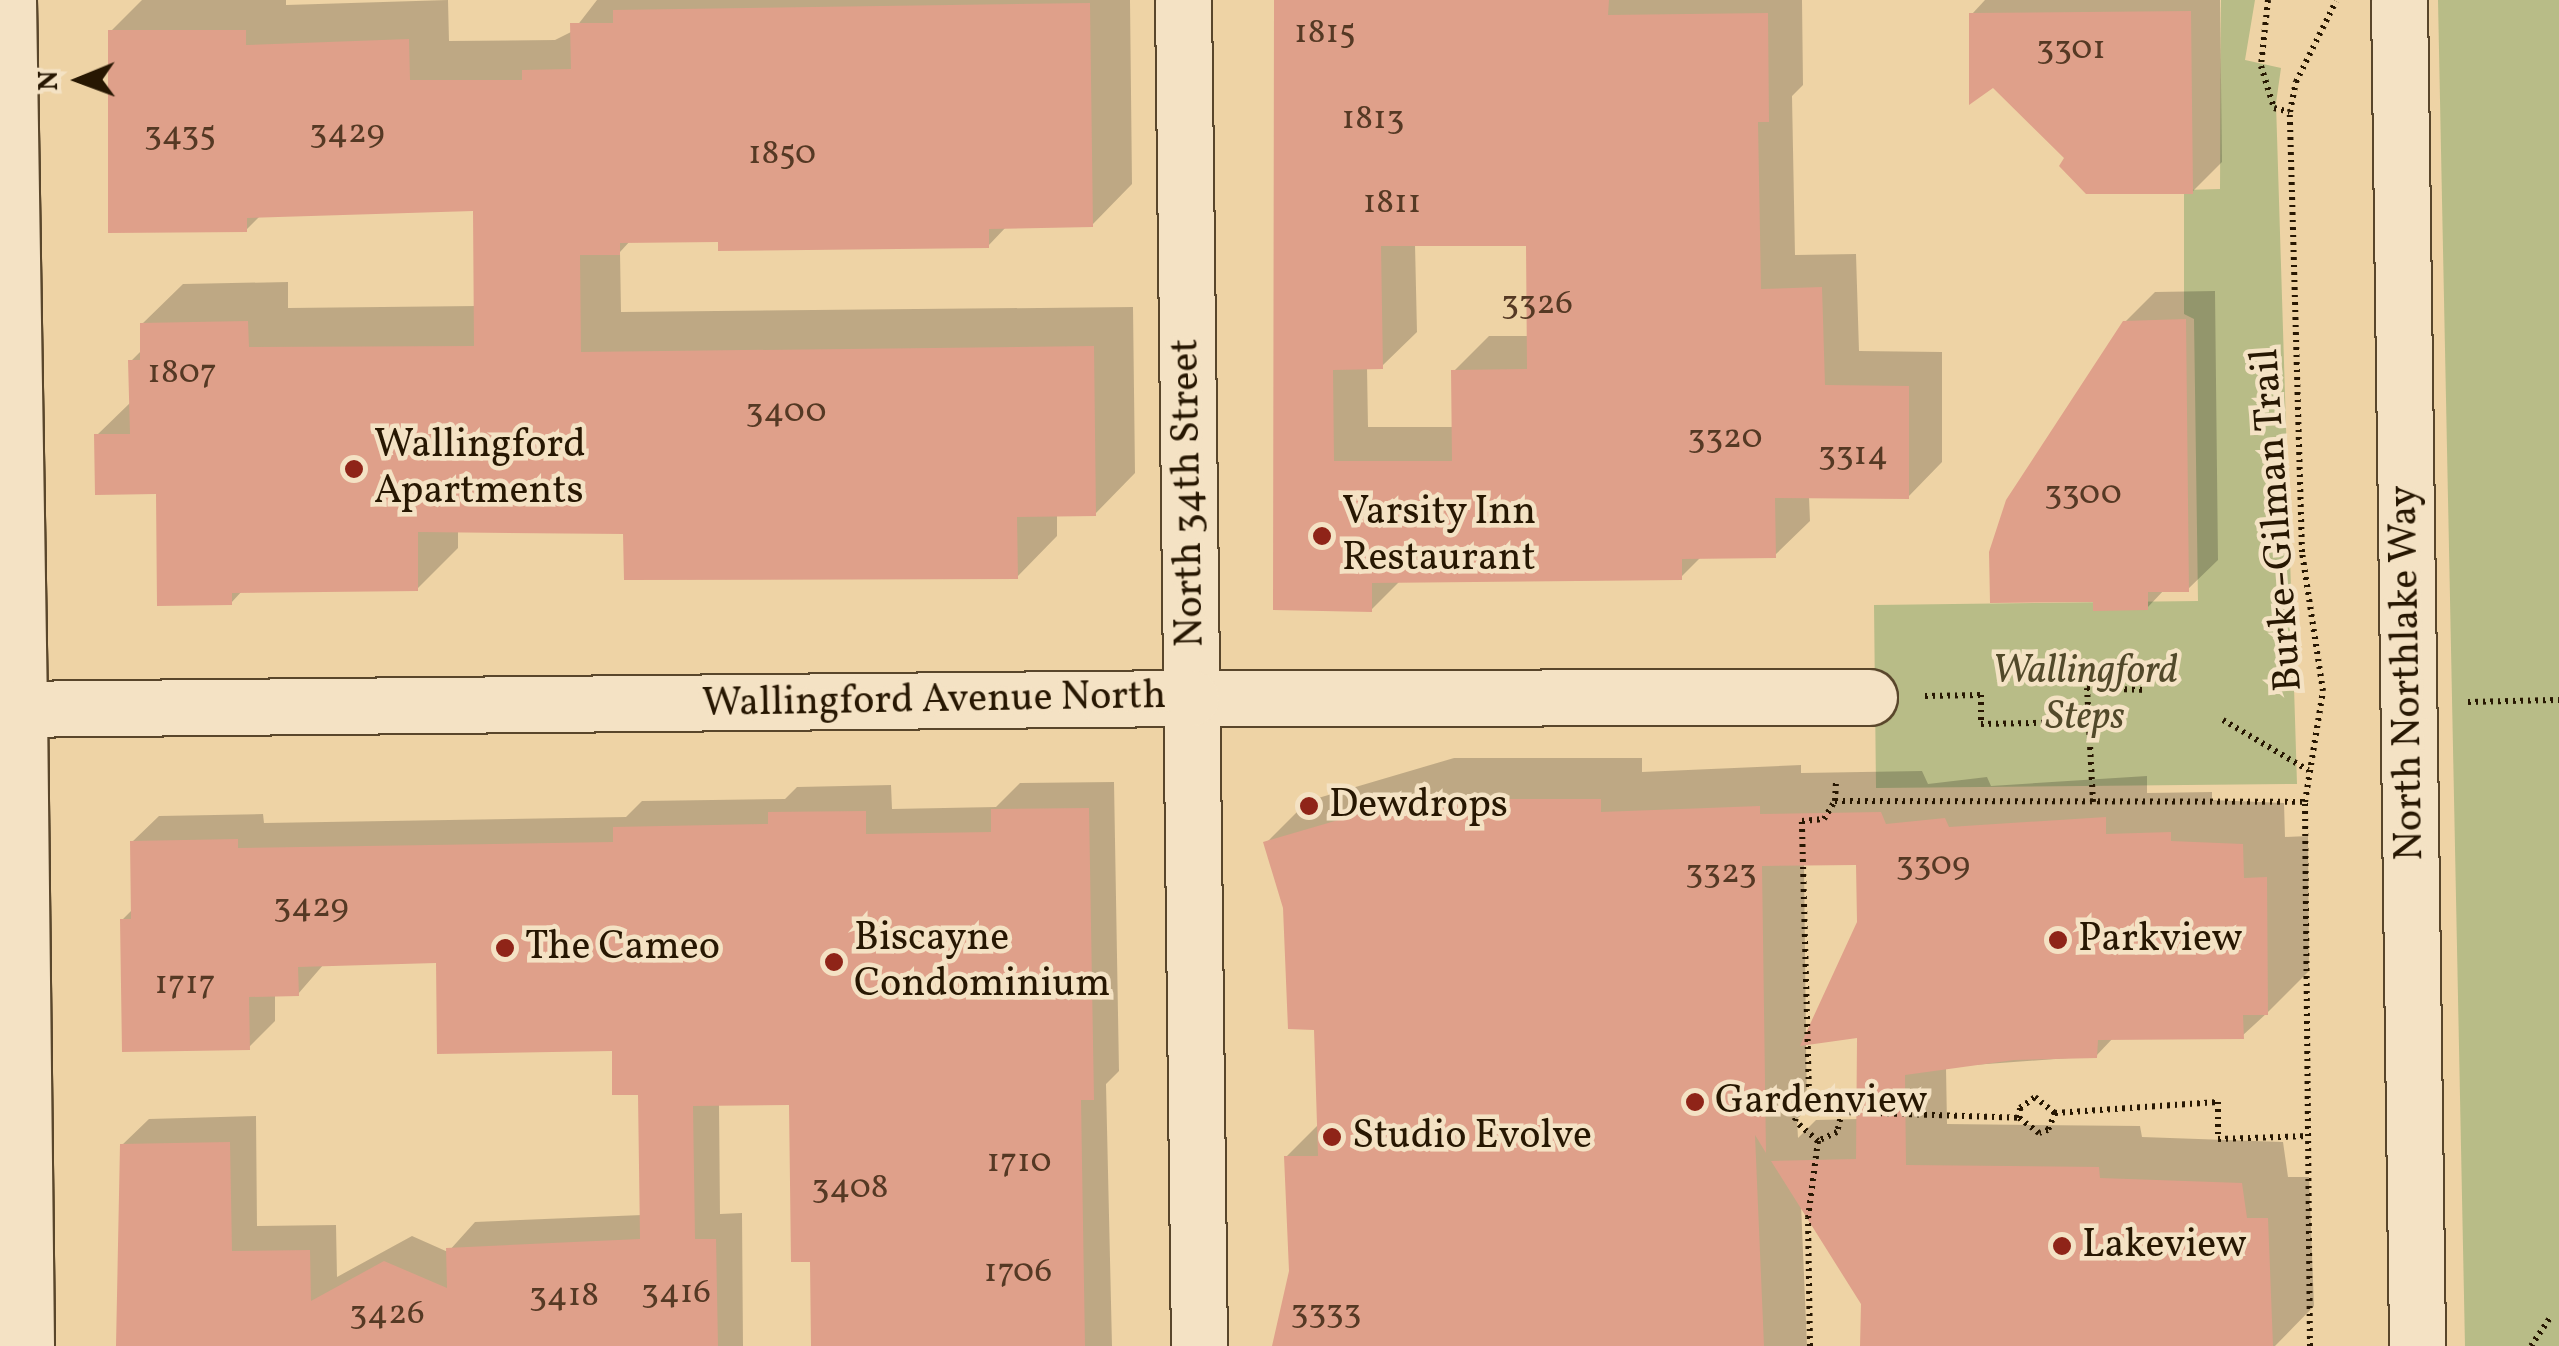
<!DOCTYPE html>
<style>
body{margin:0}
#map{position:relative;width:2559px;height:1346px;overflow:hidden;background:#eed3a5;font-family:Vollkorn,serif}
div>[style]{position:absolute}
.green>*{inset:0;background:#b8bc87}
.shadow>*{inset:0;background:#0003}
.building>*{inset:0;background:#dfa08a}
.path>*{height:6px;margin-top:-3px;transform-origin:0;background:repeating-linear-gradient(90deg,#271702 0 2.5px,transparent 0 7.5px)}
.roads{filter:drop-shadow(2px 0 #59462b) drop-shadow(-2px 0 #59462b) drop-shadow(0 2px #59462b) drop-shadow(0 -2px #59462b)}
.minor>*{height:55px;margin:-27.5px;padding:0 27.5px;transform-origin:27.5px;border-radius:27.5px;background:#f4e2c4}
.tertiary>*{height:55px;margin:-27.5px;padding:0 27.5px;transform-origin:27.5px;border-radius:27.5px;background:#f4e2c4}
.dots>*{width:28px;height:28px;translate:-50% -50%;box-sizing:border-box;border:5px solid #f4e2c4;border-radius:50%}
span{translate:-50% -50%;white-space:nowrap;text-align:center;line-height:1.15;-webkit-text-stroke:9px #f4e2c4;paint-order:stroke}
.number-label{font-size:35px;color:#553924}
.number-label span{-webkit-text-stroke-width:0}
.poi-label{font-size:40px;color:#271702}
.left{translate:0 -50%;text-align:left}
.street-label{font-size:40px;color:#271702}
.park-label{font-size:40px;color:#52492a;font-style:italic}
.north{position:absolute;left:30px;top:30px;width:100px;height:100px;-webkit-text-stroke:8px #f4e2c4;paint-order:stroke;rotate:269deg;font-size:28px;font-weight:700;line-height:40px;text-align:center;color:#271702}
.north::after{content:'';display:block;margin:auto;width:35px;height:45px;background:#271702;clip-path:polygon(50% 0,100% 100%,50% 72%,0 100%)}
</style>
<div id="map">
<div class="green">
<i style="clip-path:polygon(2221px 0,2255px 0,2245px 60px,2281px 68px,2276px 103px,2297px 784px,1876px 788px,1874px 605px,2198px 601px,2194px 319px,2184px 314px,2184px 190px,2220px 189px)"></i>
<i style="clip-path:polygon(2438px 0,2559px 0,2559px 1346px,2465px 1346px)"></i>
</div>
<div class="shadow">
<i style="clip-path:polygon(142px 0,286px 0,286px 5px,448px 0,449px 41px,555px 40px,573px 31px,597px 0,1130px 0,1132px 184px,1092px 225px,1007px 226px,988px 246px,631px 240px,620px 252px,621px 312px,1133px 307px,1135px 473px,1095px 514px,1057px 514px,1057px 536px,1017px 577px,625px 532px,458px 530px,458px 548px,417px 589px,243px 590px,231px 603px,158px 492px,97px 435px,132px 401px,131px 361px,143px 349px,142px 324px,183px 284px,288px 282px,288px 308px,476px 306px,475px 209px,261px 215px,246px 230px,111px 31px)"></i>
<i style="clip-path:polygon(evenodd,1276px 0,1802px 0,1803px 85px,1792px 96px,1795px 255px,1856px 254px,1859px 351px,1942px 352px,1942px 462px,1908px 497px,1809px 496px,1810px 521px,1775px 555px,1701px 557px,1681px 577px,1401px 580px,1371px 610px,1276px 608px,1276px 0,1529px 243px,1530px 336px,1489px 336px,1454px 371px,1455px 427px,1368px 427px,1367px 367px,1382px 366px,1417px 332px,1415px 244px,1529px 243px)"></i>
<i style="clip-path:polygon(1985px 0,2220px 0,2222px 162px,2192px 192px,2067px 158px,1972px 14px)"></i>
<i style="clip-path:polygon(2215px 291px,2218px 560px,2188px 589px,2165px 589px,2147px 608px,2125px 322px,2155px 292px)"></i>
<i style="clip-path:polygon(evenodd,1454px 758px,1642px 758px,1642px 772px,1801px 765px,1801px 773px,1922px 771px,1928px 784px,1987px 777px,1991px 786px,2147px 776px,2147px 793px,2212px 792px,2212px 800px,2284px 803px,2285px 837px,2308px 836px,2309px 971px,2267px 1013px,2242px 1036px,2114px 1037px,2096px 1056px,1946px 1067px,1947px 1124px,2140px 1126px,2142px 1137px,2283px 1142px,2288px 1177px,2309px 1177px,2314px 1306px,2275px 1346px,1861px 1346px,1863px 1303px,1801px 1204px,1807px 1346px,1292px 1346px,1286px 1157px,1319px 1124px,1316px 1027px,1266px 843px,1308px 801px,1454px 758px,1859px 862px,1860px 922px,1806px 1038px,1804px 863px,1859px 862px,1454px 758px,1860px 1035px,1859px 1119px,1816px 1120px,1798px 1138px,1797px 1119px,1807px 1109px,1806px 1043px,1860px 1035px)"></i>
<i style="clip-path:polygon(1114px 782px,1119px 1071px,1106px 1084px,1112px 1346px,813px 1346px,813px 1260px,792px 1102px,719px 1103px,720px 1214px,742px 1213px,743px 1346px,120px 1346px,122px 1145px,149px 1119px,256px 1116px,257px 1226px,336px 1225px,337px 1277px,412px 1236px,448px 1252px,475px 1222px,642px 1215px,640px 1092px,614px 1048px,439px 960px,324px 964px,298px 994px,275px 994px,275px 1021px,249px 1047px,122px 920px,133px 909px,132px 842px,159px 816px,263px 814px,264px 823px,626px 817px,642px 801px,785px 799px,797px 787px,891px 785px,892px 809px,996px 807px,1020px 783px)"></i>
</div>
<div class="building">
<i style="clip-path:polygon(evenodd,1274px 0,1609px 0,1608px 15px,1768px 13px,1769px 122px,1758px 122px,1761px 289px,1822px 287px,1825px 385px,1909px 386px,1909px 499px,1775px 498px,1776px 558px,1682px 559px,1682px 580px,1372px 583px,1372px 612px,1273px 610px,1274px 0,1381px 246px,1526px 246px,1527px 369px,1451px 370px,1452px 461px,1334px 461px,1333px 370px,1383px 369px,1381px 246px)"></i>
<i style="clip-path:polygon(1090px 3px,1093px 227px,989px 229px,989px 248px,718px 251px,718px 242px,620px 243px,620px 255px,580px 255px,581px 352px,1094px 346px,1096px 516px,1017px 517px,1018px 579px,624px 580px,623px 534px,418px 532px,418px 591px,232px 593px,232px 605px,157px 606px,156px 494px,95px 495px,94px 434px,130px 434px,128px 360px,140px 360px,140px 323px,248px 321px,249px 347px,474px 346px,473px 211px,247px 218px,247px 232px,108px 233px,108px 30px,246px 30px,246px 45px,409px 39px,410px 80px,522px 80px,522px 70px,571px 69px,570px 23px,613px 23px,613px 10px)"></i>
<i style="clip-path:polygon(2191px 11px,2193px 194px,2086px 194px,2059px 166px,2064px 158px,1993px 88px,1969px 105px,1969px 13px)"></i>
<i style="clip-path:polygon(2186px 319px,2189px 592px,2148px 592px,2148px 610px,2093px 611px,2093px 602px,1990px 603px,1989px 552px,2006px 500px,2123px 321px)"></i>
<i style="clip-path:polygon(1410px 799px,1601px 799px,1601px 812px,1760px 806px,1760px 814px,1881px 812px,1886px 824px,1945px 818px,1949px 827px,2106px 817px,2106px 834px,2171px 832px,2171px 841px,2243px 844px,2244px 878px,2267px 877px,2268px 1015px,2243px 1015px,2244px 1039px,2098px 1040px,2097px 1058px,2014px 1060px,1905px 1075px,1906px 1165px,2099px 1167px,2100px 1178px,2242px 1183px,2247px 1218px,2268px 1218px,2273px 1346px,1860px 1346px,1861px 1304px,1771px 1161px,1856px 1159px,1857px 1038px,1800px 1046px,1857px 922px,1856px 865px,1762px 866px,1766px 1153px,1755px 1135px,1764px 1346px,1272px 1346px,1289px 1271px,1284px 1156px,1318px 1156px,1314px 1030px,1288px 1029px,1283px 908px,1263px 842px)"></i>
<i style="clip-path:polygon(1089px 808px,1094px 1100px,1081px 1100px,1085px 1346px,811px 1346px,810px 1262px,791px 1262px,789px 1105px,693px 1106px,695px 1239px,716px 1239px,718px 1346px,116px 1346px,120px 1144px,230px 1142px,232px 1251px,310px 1250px,311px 1301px,384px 1261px,447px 1288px,446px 1248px,640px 1239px,638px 1095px,612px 1095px,612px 1051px,437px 1054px,436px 963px,298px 967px,299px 996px,249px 997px,250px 1050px,122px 1052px,120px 919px,131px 919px,130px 841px,238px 839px,238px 848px,613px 842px,613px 827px,768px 824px,768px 812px,866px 811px,866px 834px,991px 832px,991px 809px)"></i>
</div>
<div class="path">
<i style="left:2268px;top:0;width:66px;rotate:96.1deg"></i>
<i style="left:2261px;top:66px;width:44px;rotate:72.8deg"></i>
<i style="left:2274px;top:108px;width:16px;rotate:14deg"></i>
<i style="left:1925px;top:696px;width:56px;rotate:-1deg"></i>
<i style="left:1981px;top:695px;width:29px;rotate:90deg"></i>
<i style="left:1981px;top:724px;width:108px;rotate:-1.1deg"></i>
<i style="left:2468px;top:702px;width:91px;rotate:-1.3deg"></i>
<i style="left:2223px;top:720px;width:99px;rotate:30.5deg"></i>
<i style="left:1835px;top:801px;width:470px;rotate:0.1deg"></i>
<i style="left:2093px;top:802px;width:114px;rotate:-93deg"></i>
<i style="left:2087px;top:688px;width:60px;rotate:1.9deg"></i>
<i style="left:1809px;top:1094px;width:273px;rotate:-91.5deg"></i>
<i style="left:1802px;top:821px;width:22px;rotate:-5deg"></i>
<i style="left:1824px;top:819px;width:21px;rotate:-59deg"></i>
<i style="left:1835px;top:801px;width:22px;rotate:-87deg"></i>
<i style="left:1842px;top:1112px;width:21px;rotate:104deg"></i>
<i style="left:1837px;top:1132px;width:21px;rotate:155deg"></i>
<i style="left:1818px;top:1141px;width:30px;rotate:-139deg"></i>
<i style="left:1795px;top:1121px;width:21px;rotate:-76deg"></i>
<i style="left:1800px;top:1101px;width:22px;rotate:-22deg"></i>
<i style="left:1820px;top:1093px;width:29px;rotate:41deg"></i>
<i style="left:1842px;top:1112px;width:177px;rotate:1.9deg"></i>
<i style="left:2055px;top:1113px;width:18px;rotate:112deg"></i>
<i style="left:2048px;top:1130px;width:9px;rotate:162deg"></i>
<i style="left:2039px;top:1133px;width:25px;rotate:-143deg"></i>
<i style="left:2019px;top:1118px;width:10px;rotate:-84deg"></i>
<i style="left:2020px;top:1108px;width:19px;rotate:-36deg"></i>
<i style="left:2035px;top:1097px;width:26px;rotate:39deg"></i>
<i style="left:2055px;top:1113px;width:163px;rotate:-3.9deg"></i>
<i style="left:2218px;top:1102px;width:37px;rotate:90deg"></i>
<i style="left:2218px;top:1139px;width:90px;rotate:-1.9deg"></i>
<i style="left:1810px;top:1346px;width:128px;rotate:-90.9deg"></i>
<i style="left:1808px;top:1218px;width:78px;rotate:-82.6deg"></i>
<i style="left:2310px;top:1346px;width:544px;rotate:-90.53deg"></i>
<i style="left:2305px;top:802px;width:112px;rotate:-80.8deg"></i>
<i style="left:2323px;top:691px;width:141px;rotate:-98.6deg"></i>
<i style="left:2302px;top:552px;width:440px;rotate:-91.6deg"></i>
<i style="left:2290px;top:112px;width:31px;rotate:-79deg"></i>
<i style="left:2296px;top:82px;width:90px;rotate:-63.7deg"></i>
<i style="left:2531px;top:1346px;width:36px;rotate:-56deg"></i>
</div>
<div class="roads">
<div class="minor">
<i style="left:8px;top:0;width:708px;rotate:89.11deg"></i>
<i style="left:1191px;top:698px;width:678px;rotate:-0.08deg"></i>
</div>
<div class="tertiary">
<i style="left:1183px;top:0;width:1346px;rotate:89.32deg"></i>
<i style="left:2399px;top:0;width:1346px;rotate:89.23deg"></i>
<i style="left:19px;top:708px;width:638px;rotate:89.37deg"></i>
<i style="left:0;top:709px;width:1191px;rotate:-0.53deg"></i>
</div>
</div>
<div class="dots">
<i style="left:354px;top:469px;background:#8f2418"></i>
<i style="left:1322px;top:536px;background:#8f2418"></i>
<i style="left:1309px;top:806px;background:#8f2418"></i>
<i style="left:2058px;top:940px;background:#8f2418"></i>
<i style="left:505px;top:948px;background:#8f2418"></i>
<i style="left:834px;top:962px;background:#8f2418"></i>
<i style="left:1695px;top:1102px;background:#8f2418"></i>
<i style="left:1332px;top:1137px;background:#8f2418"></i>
<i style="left:2062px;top:1246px;background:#8f2418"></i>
</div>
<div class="number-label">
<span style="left:1325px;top:33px">1815</span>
<span style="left:2071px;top:49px">3301</span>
<span style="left:1373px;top:119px">1813</span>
<span style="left:347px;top:133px">3429</span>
<span style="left:180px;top:135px">3435</span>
<span style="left:782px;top:154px">1850</span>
<span style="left:1392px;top:203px">1811</span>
<span style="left:1537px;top:304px">3326</span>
<span style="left:182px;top:373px">1807</span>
<span style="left:786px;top:412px">3400</span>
<span style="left:1725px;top:438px">3320</span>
<span style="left:1853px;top:455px">3314</span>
<span style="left:2083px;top:494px">3300</span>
<span style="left:1933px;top:865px">3309</span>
<span style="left:1721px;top:873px">3323</span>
<span style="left:311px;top:907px">3429</span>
<span style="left:185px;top:984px">1717</span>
<span style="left:1019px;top:1162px">1710</span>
<span style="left:850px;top:1188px">3408</span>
<span style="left:1018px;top:1272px">1706</span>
<span style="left:676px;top:1293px">3416</span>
<span style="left:564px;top:1296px">3418</span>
<span style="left:1326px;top:1313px">3333</span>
<span style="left:387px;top:1314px">3426</span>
</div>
<div class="poi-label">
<span class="left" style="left:374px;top:469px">Wallingford<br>Apartments</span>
<span class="left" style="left:1342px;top:536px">Varsity Inn<br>Restaurant</span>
<span class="left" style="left:1329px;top:806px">Dewdrops</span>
<span class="left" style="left:854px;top:962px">Biscayne<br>Condominium</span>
<span class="left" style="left:2078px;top:940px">Parkview</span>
<span class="left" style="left:525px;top:948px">The Cameo</span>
<span class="left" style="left:1715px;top:1102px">Gardenview</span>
<span class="left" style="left:1352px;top:1137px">Studio Evolve</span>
<span class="left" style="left:2082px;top:1246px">Lakeview</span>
</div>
<div class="street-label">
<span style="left:1189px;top:493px;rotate:-91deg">North 34th Street</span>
<span style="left:2278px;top:520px;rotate:-94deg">Burke-Gilman Trail</span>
<span style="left:2408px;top:673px;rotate:-91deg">North Northlake Way</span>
<span style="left:934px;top:701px;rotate:-1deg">Wallingford Avenue North</span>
</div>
<div class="park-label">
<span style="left:2085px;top:695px">Wallingford<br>Steps</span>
</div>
<div class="north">N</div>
</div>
